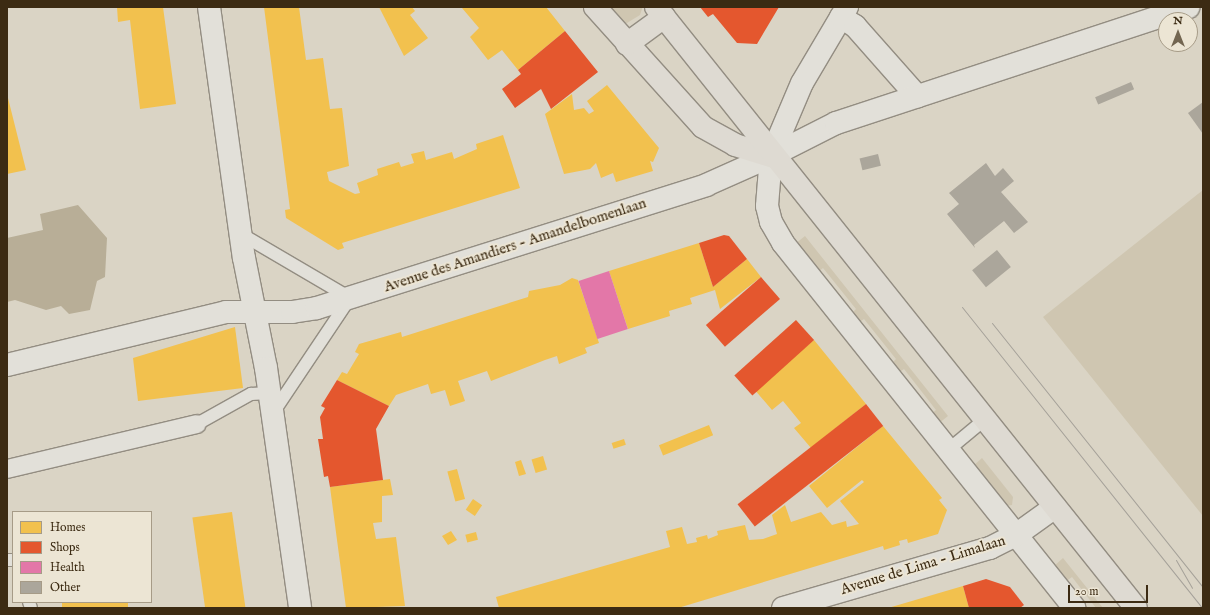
<!DOCTYPE html>
<style>
body{margin:0}
#map{position:relative;width:1210px;height:615px;overflow:hidden;background:#dad4c5;font-family:"IM FELL English",serif}
div>[style]{position:absolute}
.green>*{inset:0;background:#cfc6b1}
.water>*{inset:0;background:#b8ae97}
.homes>*{inset:0;background:#f2c14e;transform-origin:0 0}
.shops>*{inset:0;background:#e4572e;transform-origin:0 0}
.health>*{inset:0;background:#e377a8;transform-origin:0 0}
.building>*{inset:0;background:#aba69b;transform-origin:0 0}
.roads{filter:drop-shadow(1px 0 #938d82) drop-shadow(-1px 0 #938d82) drop-shadow(0 1px #938d82) drop-shadow(0 -1px #938d82)}
.service>*{height:12px;margin:-6px;padding:0 6px;transform-origin:6px;border-radius:6px;background:#e2e0d9}
.pedestrian>*{height:18px;margin:-9px;padding:0 9px;transform-origin:9px;border-radius:9px;background:#e2e0d9}
.minor>*{height:22px;margin:-11px;padding:0 11px;transform-origin:11px;border-radius:11px;background:#e2e0d9}
.tertiary>*{height:22px;margin:-11px;padding:0 11px;transform-origin:11px;border-radius:11px;background:#e2e0d9}
.primary>*{height:22px;margin:-11px;padding:0 11px;transform-origin:11px;border-radius:11px;background:#dedad2}
.tram>*{height:1px;margin:-0.5px;padding:0 0.5px;transform-origin:0.5px;border-radius:0.5px;background:#a5a199}
span{translate:-50% -50%;white-space:nowrap;text-align:center;line-height:1.15;-webkit-text-stroke:4px #ece5d4;paint-order:stroke}
.street-label{font-size:15px;color:#3c2b13}
.frame{position:absolute;inset:0;border:8px solid #3c2b13;pointer-events:none}
.legend{position:absolute;left:12px;top:511px;width:140px;height:92px;box-sizing:border-box;background:#ece5d4;border:1px solid #a69b87;margin:0;padding:5px 7px;list-style:none;font-size:12px;color:#3c2b13}
.legend li{display:flex;align-items:center;gap:8px;height:20px}
.legend b{width:20px;border:1px solid #a69b87}
.north{position:absolute;left:1158px;top:12px;width:40px;height:40px;box-sizing:border-box;background:#ece5d4;border:1px solid #a69b87;border-radius:50%;rotate:0deg;font-size:11px;font-weight:700;line-height:16px;text-align:center;color:#3c2b13}
.north::after{content:'';display:block;margin:auto;width:14px;height:18px;background:#736651;clip-path:polygon(50% 0,100% 100%,50% 72%,0 100%)}
.scale{position:absolute;left:1068px;top:585px;width:80px;height:18px;box-sizing:border-box;border:2px solid #3c2b13;border-top:0;padding-left:5px;font-size:12px;line-height:14px;white-space:nowrap;color:#3c2b13;-webkit-text-stroke:3px #ece5d4;paint-order:stroke}
</style>
<div id="map">
<div class="green">
<i style="clip-path:polygon(601px 7px,642px 7px,642px 9px,640px 15px,622px 26px)"></i>
<i style="clip-path:polygon(1203px 190px,1203px 516px,1043px 317px)"></i>
<i style="clip-path:polygon(805px 236px,948px 416px,938px 424px,931px 414px,936px 410px,904px 369px,898px 373px,891px 364px,896px 359px,864px 319px,858px 323px,851px 314px,856px 309px,823px 268px,818px 272px,795px 244px)"></i>
<i style="clip-path:polygon(982px 458px,1013px 497px,1012px 505px,1006px 506px,973px 466px)"></i>
<i style="clip-path:polygon(1063px 558px,1103px 608px,1096px 608px,1072px 577px,1065px 582px,1053px 567px)"></i>
</div>
<div class="water">
<i style="clip-path:polygon(78px 205px,107px 238px,105px 277px,97px 281px,90px 310px,69px 314px,61px 306px,46px 310px,15px 300px,7px 302px,7px 238px,43px 230px,40px 214px)"></i>
</div>
<div class="homes">
<i style="clip-path:polygon(117px 7px,163px 7px,176px 104px,140px 109px,130px 20px,118px 22px)"></i>
<i style="clip-path:polygon(264px 7px,299px 7px,306px 60px,323px 58px,330px 109px,342px 108px,349px 166px,327px 172px,329px 181px,355px 194px,360px 193px,357px 183px,378px 175px,377px 169px,399px 162px,401px 167px,414px 163px,411px 154px,424px 151px,426px 160px,452px 152px,454px 159px,477px 149px,476px 144px,503px 135px,520px 188px,342px 243px,344px 248px,338px 250px,286px 218px,285px 210px,290px 209px)"></i>
<i style="clip-path:polygon(379px 7px,412px 7px,415px 11px,410px 15px,428px 38px,404px 56px)"></i>
<i style="clip-path:polygon(546px 7px,565px 31px,518px 70px,502px 50px,488px 60px,470px 37px,479px 28px,462px 8px)"></i>
<i style="clip-path:polygon(607px 85px,659px 148px,653px 162px,650px 161px,653px 171px,616px 182px,613px 173px,601px 178px,596px 163px,590px 169px,564px 174px,545px 114px,572px 94px,574px 110px,584px 108px,589px 114px,594px 111px,587px 101px)"></i>
<i style="clip-path:polygon(7px 94px,26px 170px,7px 174px)"></i>
<i style="clip-path:polygon(699px 243px,713px 287px,747px 259px,761px 277px,720px 309px,715px 290px,690px 298px,692px 304px,669px 311px,670px 316px,628px 329px,609px 271px)"></i>
<i style="clip-path:polygon(572px 278px,578px 280px,599px 343px,585px 348px,587px 353px,559px 364px,557px 356px,545px 360px,491px 381px,487px 371px,458px 381px,465px 401px,450px 406px,445px 390px,431px 394px,428px 384px,396px 395px,389px 406px,337px 380px,342px 372px,347px 374px,359px 354px,355px 352px,359px 344px,401px 332px,402px 337px,528px 297px,529px 291px,560px 285px)"></i>
<i style="clip-path:polygon(235px 327px,243px 388px,138px 401px,133px 358px)"></i>
<i style="clip-path:polygon(814px 340px,866px 404px,811px 448px,794px 428px,801px 423px,783px 401px,772px 410px,754px 389px)"></i>
<i style="left:709px;top:425px;width:11px;height:54px;rotate:68deg"></i>
<i style="clip-path:polygon(883px 426px,942px 498px,939px 500px,947px 510px,938px 534px,908px 543px,907px 539px,899px 541px,900px 545px,884px 550px,883px 546px,678px 608px,499px 608px,496px 597px,670px 547px,666px 531px,682px 527px,687px 544px,697px 542px,696px 538px,707px 535px,708px 539px,718px 535px,717px 531px,745px 525px,749px 540px,763px 539px,777px 534px,772px 515px,785px 505px,791px 522px,821px 512px,832px 525px,846px 521px,847px 527px,859px 524px,840px 501px,864px 482px,862px 480px,827px 508px,809px 486px)"></i>
<i style="left:624px;top:439px;width:6px;height:13px;rotate:72deg"></i>
<i style="left:543px;top:456px;width:14px;height:12px;rotate:73deg"></i>
<i style="clip-path:polygon(521px 460px,526px 474px,519px 476px,515px 462px)"></i>
<i style="left:457px;top:469px;width:31px;height:10px;rotate:75deg"></i>
<i style="clip-path:polygon(390px 479px,393px 495px,382px 496px,382px 522px,373px 523px,376px 539px,396px 537px,405px 606px,346px 608px,330px 487px)"></i>
<i style="left:473px;top:499px;width:11px;height:13px;rotate:34deg"></i>
<i style="left:232px;top:512px;width:97px;height:40px;rotate:82deg"></i>
<i style="clip-path:polygon(451px 531px,457px 540px,448px 545px,442px 536px)"></i>
<i style="left:476px;top:532px;width:8px;height:11px;rotate:76deg"></i>
<i style="clip-path:polygon(963px 586px,969px 608px,888px 608px)"></i>
<i style="left:62px;top:602px;width:66px;height:6px"></i>
</div>
<div class="shops">
<i style="clip-path:polygon(700px 7px,779px 7px,757px 44px,737px 43px,713px 14px,708px 17px)"></i>
<i style="clip-path:polygon(565px 31px,598px 72px,551px 109px,541px 89px,515px 108px,502px 89px,521px 74px,518px 70px)"></i>
<i style="clip-path:polygon(724px 235px,729px 236px,747px 259px,713px 287px,699px 243px)"></i>
<i style="left:761px;top:277px;width:29px;height:73px;rotate:49deg"></i>
<i style="left:796px;top:320px;width:27px;height:83px;rotate:48deg"></i>
<i style="clip-path:polygon(337px 380px,389px 406px,376px 429px,383px 480px,330px 487px,328px 476px,324px 477px,318px 439px,323px 439px,320px 417px,325px 408px,321px 406px)"></i>
<i style="left:866px;top:404px;width:28px;height:163px;rotate:52deg"></i>
<i style="clip-path:polygon(986px 579px,1010px 587px,1024px 605px,1020px 608px,969px 608px,963px 586px)"></i>
</div>
<div class="health">
<i style="left:609px;top:271px;width:61px;height:32px;rotate:72deg"></i>
</div>
<div class="building">
<i style="left:1131px;top:82px;width:8px;height:39px;rotate:67deg"></i>
<i style="clip-path:polygon(1203px 102px,1203px 134px,1188px 113px)"></i>
<i style="left:878px;top:154px;width:12px;height:19px;rotate:76deg"></i>
<i style="clip-path:polygon(986px 163px,995px 176px,1003px 168px,1014px 181px,1001px 192px,1028px 222px,1014px 233px,1004px 221px,974px 245px,975px 248px,947px 214px,959px 204px,949px 193px)"></i>
<i style="left:997px;top:250px;width:22px;height:32px;rotate:51deg"></i>
</div>
<div class="roads">
<div class="service">
<i style="left:241px;top:234px;width:126px;rotate:30.4deg"></i>
<i style="left:350px;top:298px;width:138px;rotate:123.8deg"></i>
<i style="left:197px;top:424px;width:62px;rotate:-29.1deg"></i>
<i style="left:251px;top:394px;width:18px;rotate:-3deg"></i>
<i style="left:948px;top:450px;width:47px;rotate:-39.8deg"></i>
<i style="left:7px;top:560px;width:6px"></i>
<i style="left:29px;top:602px;width:6px;rotate:72deg"></i>
</div>
<div class="pedestrian">
<i style="left:7px;top:469px;width:195px;rotate:-13.3deg"></i>
</div>
<div class="minor">
<i style="left:209px;top:7px;width:253px;rotate:82.1deg"></i>
<i style="left:244px;top:258px;width:112px;rotate:78.7deg"></i>
<i style="left:266px;top:368px;width:242px;rotate:81.9deg"></i>
<i style="left:847px;top:7px;width:88px;rotate:120.6deg"></i>
<i style="left:802px;top:83px;width:79px;rotate:113deg"></i>
<i style="left:771px;top:156px;width:50px;rotate:94.6deg"></i>
<i style="left:767px;top:206px;width:16px;rotate:76deg"></i>
<i style="left:771px;top:222px;width:24px;rotate:60deg"></i>
<i style="left:783px;top:243px;width:467px;rotate:51.4deg"></i>
<i style="left:841px;top:17px;width:17px;rotate:33deg"></i>
<i style="left:855px;top:26px;width:94px;rotate:48.5deg"></i>
<i style="left:7px;top:365px;width:225px;rotate:-13.6deg"></i>
<i style="left:226px;top:312px;width:66px"></i>
<i style="left:292px;top:312px;width:25px;rotate:-9deg"></i>
<i style="left:317px;top:308px;width:408px;rotate:-17.5deg"></i>
<i style="left:706px;top:185px;width:71px;rotate:-24deg"></i>
<i style="left:783px;top:608px;width:216px;rotate:-16.2deg"></i>
<i style="left:990px;top:548px;width:29px;rotate:-27deg"></i>
<i style="left:1016px;top:535px;width:48px;rotate:-35.7deg"></i>
</div>
<div class="tertiary">
<i style="left:771px;top:156px;width:73px;rotate:-26.9deg"></i>
<i style="left:836px;top:123px;width:371px;rotate:-18.2deg"></i>
</div>
<div class="primary">
<i style="left:595px;top:7px;width:161px;rotate:48deg"></i>
<i style="left:703px;top:127px;width:37px;rotate:29deg"></i>
<i style="left:735px;top:145px;width:38px;rotate:17deg"></i>
<i style="left:656px;top:7px;width:769px;rotate:51.39deg"></i>
<i style="left:627px;top:44px;width:46px;rotate:-36.1deg"></i>
</div>
</div>
<div class="tram">
<i style="left:962px;top:307px;width:385px;rotate:51.4deg"></i>
<i style="left:992px;top:323px;width:338px;rotate:51.4deg"></i>
<i style="left:1176px;top:560px;width:32px;rotate:60deg"></i>
</div>
<div class="street-label">
<span style="left:515px;top:245px;rotate:-18deg">Avenue des Amandiers - Amandelbomenlaan</span>
<span style="left:923px;top:565px;rotate:-17deg">Avenue de Lima - Limalaan</span>
</div>
<div class="frame"></div>
<ul class="legend">
<li><b style="height:11px;background:#f2c14e"></b>Homes</li>
<li><b style="height:11px;background:#e4572e"></b>Shops</li>
<li><b style="height:11px;background:#e377a8"></b>Health</li>
<li><b style="height:11px;background:#aba69b"></b>Other</li>
</ul>
<div class="north">N</div>
<div class="scale">20 m</div>
</div>
